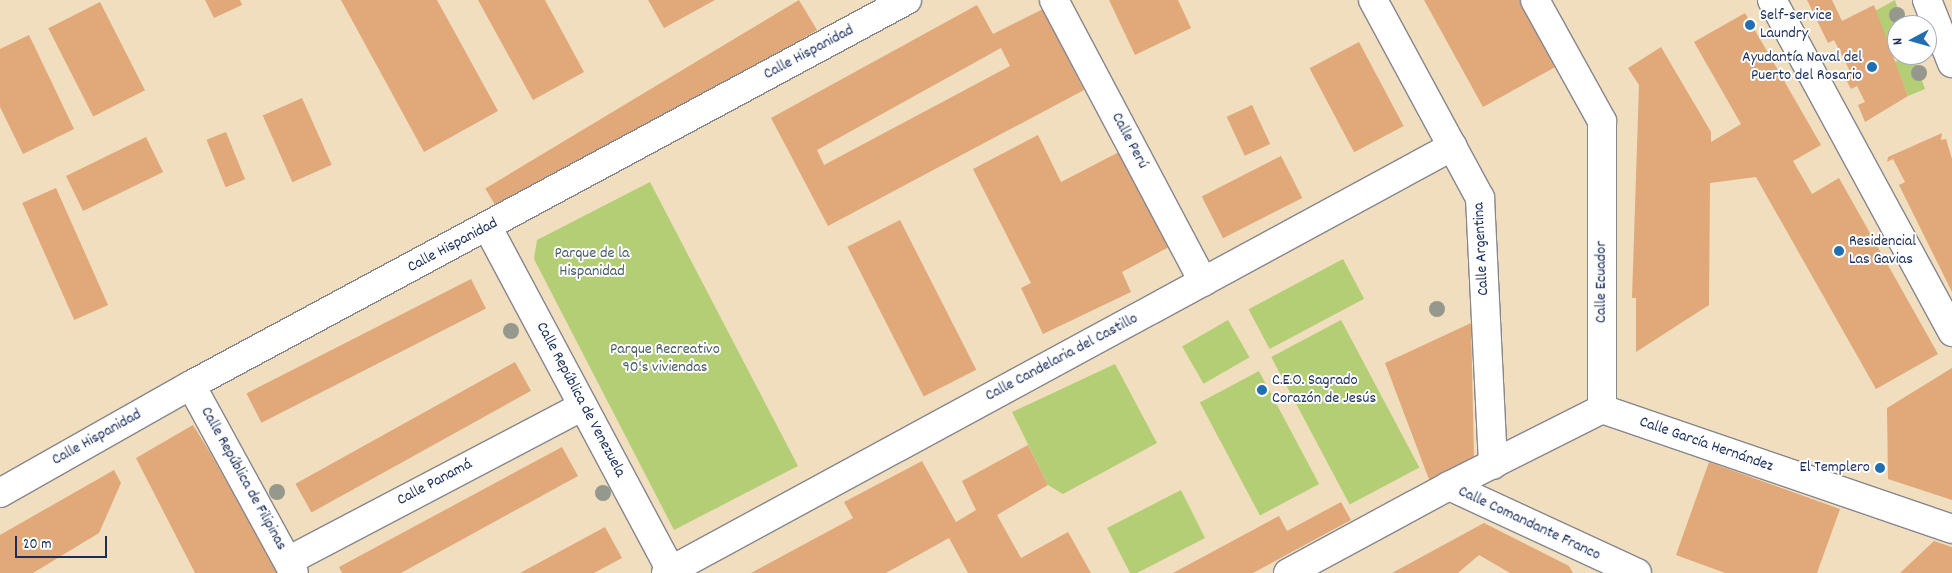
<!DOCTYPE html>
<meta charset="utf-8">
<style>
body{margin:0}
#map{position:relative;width:1952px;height:573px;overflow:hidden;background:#f1debe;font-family:Dekko,sans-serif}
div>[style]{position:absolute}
.green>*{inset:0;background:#b3ce74;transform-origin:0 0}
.building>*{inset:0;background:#e1a87a;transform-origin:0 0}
.roads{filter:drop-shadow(1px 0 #86868e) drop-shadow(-1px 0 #86868e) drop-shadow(0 1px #86868e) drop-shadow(0 -1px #86868e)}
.street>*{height:28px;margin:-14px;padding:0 14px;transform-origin:14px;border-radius:14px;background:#fff}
.secondary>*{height:28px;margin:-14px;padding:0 14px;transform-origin:14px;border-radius:14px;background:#fff}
.trees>*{width:16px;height:16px;margin:-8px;border-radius:50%;background:#95988d}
.dots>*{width:14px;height:14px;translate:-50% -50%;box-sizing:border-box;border:2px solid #fff;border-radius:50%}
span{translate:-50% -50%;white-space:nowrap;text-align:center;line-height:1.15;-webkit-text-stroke:4px #fff;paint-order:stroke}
.poi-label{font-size:16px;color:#1b2f5e}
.left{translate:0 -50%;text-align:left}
.right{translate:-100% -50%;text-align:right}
.street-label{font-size:16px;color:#1b2f5e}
.park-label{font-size:16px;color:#495f65}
.north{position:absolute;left:1887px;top:15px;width:50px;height:50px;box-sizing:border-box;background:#fff;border:1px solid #a4acbf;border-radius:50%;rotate:264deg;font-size:14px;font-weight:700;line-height:20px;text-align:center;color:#1b2f5e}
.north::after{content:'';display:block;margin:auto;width:18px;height:22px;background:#1f6fb2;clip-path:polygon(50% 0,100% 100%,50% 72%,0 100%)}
.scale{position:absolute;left:15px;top:536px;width:92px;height:22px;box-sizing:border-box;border:2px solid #1b2f5e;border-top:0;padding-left:6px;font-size:15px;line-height:18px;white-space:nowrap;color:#1b2f5e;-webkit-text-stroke:4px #fff;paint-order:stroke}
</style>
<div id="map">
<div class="green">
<i style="clip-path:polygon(1895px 0,1903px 25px,1897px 25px,1897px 49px,1891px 52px,1875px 11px)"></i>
<i style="clip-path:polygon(1908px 55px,1913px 55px,1925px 89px,1908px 96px,1895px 62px)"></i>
<i style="clip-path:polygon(650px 182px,798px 466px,674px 530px,534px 259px,537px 240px)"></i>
<i style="left:1343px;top:259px;width:45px;height:107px;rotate:62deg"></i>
<i style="left:1228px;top:320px;width:43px;height:53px;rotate:60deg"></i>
<i style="left:1341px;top:320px;width:167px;height:79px;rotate:62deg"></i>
<i style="clip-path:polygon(1115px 364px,1157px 443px,1063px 494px,1048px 485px,1012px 412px)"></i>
<i style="left:1259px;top:371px;width:128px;height:67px;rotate:62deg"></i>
<i style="clip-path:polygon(1181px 490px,1205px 538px,1137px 573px,1130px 573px,1107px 528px)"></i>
</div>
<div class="building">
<i style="clip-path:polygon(205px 0,240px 0,242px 5px,214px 18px)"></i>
<i style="clip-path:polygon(341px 0,437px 0,498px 111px,424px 152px)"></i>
<i style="clip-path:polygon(478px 0,545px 0,584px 72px,533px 100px)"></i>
<i style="clip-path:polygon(648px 0,715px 0,664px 28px)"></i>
<i style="left:799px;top:0;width:35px;height:366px;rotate:59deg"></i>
<i style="clip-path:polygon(1109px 0,1178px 0,1191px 28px,1135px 55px)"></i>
<i style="clip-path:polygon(1424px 0,1535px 0,1568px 60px,1483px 107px)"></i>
<i style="clip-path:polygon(1807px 0,1832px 0,1842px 21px,1874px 5px,1908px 96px,1865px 122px,1858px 105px,1865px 102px,1857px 86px,1851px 89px,1844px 76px,1851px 73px,1834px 40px,1828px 43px)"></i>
<i style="left:100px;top:2px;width:99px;height:58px;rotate:63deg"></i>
<i style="clip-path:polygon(evenodd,977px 5px,993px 34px,1043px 9px,1084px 90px,828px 226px,771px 118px,977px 5px,1001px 48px,1010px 66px,824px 165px,817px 150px,1001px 48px)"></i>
<i style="clip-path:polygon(1745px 13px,1821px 145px,1793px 161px,1812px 194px,1839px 178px,1938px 354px,1876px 389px,1756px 177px,1710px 183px,1709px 305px,1636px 352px,1636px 298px,1632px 298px,1639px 85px,1628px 68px,1661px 47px,1711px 132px,1711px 142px,1741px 124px,1694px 42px)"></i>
<i style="clip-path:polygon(29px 35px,74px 129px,23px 154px,0 107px,0 49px)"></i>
<i style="left:1359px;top:42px;width:95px;height:56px;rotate:62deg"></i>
<i style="left:302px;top:98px;width:73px;height:43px;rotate:66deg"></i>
<i style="left:1252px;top:105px;width:43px;height:28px;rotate:65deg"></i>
<i style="left:226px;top:132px;width:51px;height:21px;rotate:68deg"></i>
<i style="clip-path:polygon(1942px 133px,1941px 140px,1946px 139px,1952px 159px,1952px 292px,1899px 185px,1905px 182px,1893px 159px,1887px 162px,1888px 157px)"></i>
<i style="clip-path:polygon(1038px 135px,1061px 182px,1119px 152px,1169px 247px,1122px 272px,1131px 292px,1043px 334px,1021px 288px,1031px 283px,973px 169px)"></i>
<i style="left:146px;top:137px;width:39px;height:89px;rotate:64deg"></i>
<i style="left:1281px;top:156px;width:47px;height:89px;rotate:63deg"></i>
<i style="left:56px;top:188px;width:128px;height:37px;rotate:66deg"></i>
<i style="left:900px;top:220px;width:168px;height:59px;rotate:63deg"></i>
<i style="left:471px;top:279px;width:33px;height:252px;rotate:63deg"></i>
<i style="clip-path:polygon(1471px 323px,1474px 458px,1430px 482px,1385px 363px)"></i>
<i style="left:515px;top:362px;width:33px;height:251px;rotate:61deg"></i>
<i style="clip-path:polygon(1952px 368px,1952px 500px,1888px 479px,1887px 408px)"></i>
<i style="clip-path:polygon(193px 425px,211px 454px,278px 573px,195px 573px,136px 458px)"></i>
<i style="clip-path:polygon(1028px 445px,1048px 485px,997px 515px,1021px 558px,1068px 532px,1091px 573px,968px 573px,949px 538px,886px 573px,751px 573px,853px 518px,844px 502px,922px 461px,956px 522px,976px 510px,962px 481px)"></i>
<i style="clip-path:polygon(562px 447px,578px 476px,401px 573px,342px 573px,339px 567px)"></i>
<i style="clip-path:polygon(1709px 462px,1840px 509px,1817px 573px,1725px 573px,1676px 555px)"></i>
<i style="clip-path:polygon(114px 470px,121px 483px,99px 533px,33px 573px,0 573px,0 535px)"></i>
<i style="clip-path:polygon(1341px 502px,1351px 520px,1253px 573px,1173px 573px,1279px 516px,1287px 531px)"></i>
<i style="clip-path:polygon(1484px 523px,1569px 566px,1573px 573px,1510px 573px,1479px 555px,1458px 573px,1392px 573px)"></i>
<i style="clip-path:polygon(605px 527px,622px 558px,594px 573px,520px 573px)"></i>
<i style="clip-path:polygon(1934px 541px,1952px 547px,1952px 573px,1900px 573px)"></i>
</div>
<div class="roads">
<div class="street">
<i style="left:1054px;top:0;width:319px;rotate:62.1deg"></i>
<i style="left:1373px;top:0;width:225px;rotate:61.6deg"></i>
<i style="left:1480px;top:198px;width:267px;rotate:87.2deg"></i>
<i style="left:1772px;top:0;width:378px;rotate:61.5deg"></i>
<i style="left:488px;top:228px;width:391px;rotate:61.9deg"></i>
<i style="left:191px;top:385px;width:214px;rotate:61.3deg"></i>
<i style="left:1602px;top:409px;width:370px;rotate:18.9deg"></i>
<i style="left:1449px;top:486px;width:207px;rotate:24.8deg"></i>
<i style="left:0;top:493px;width:219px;rotate:-29.5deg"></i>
<i style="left:191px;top:385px;width:813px;rotate:-28.27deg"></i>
<i style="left:288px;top:561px;width:333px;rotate:-27.7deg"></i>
<i style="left:666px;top:573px;width:895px;rotate:-28.48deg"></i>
<i style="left:1288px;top:573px;width:183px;rotate:-28.4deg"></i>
<i style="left:1449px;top:486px;width:171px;rotate:-26.7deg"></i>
<i style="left:1602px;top:409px;width:288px;rotate:-90deg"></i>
<i style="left:1602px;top:121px;width:138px;rotate:-119deg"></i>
</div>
<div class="secondary">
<i style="left:1927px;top:0;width:68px;rotate:68.4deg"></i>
</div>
</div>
<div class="trees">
<i style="left:1897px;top:15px"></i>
<i style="left:1919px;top:73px"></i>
<i style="left:1437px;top:309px"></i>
<i style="left:511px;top:331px"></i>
<i style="left:277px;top:492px"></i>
<i style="left:603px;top:493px"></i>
</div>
<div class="dots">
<i style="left:1750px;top:25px;background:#1f6fb2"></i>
<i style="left:1872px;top:67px;background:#1f6fb2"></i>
<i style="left:1839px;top:251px;background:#1f6fb2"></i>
<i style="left:1262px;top:390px;background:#1f6fb2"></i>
<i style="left:1880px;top:468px;background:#1f6fb2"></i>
</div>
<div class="poi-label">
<span class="left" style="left:1760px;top:25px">Self-service<br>Laundry</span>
<span class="right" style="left:1862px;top:67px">Ayudantía Naval del<br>Puerto del Rosario</span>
<span class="left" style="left:1849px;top:251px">Residencial<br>Las Gavias</span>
<span class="left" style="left:1272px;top:390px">C.E.O. Sagrado<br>Corazón de Jesús</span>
<span class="right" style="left:1870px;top:468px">El Templero</span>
</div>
<div class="street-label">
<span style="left:809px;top:53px;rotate:-28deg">Calle Hispanidad</span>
<span style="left:1129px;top:141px;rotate:62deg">Calle Perú</span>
<span style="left:453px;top:246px;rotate:-28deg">Calle Hispanidad</span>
<span style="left:1482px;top:249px;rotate:-93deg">Calle Argentina</span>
<span style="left:1602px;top:282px;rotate:-90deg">Calle Ecuador</span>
<span style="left:1062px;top:358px;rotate:-28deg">Calle Candelaria del Castillo</span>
<span style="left:580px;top:400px;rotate:62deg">Calle República de Venezuela</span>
<span style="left:97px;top:438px;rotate:-29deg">Calle Hispanidad</span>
<span style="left:1706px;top:445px;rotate:19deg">Calle García Hernández</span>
<span style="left:243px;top:479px;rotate:61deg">Calle República de Filipinas</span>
<span style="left:435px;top:483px;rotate:-28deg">Calle Panamá</span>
<span style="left:1529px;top:524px;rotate:25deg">Calle Comandante Franco</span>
</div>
<div class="park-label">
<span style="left:592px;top:263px">Parque de la<br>Hispanidad</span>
<span style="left:665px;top:359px">Parque Recreativo<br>90's viviendas</span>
</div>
<div class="north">N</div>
<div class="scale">20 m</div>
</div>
